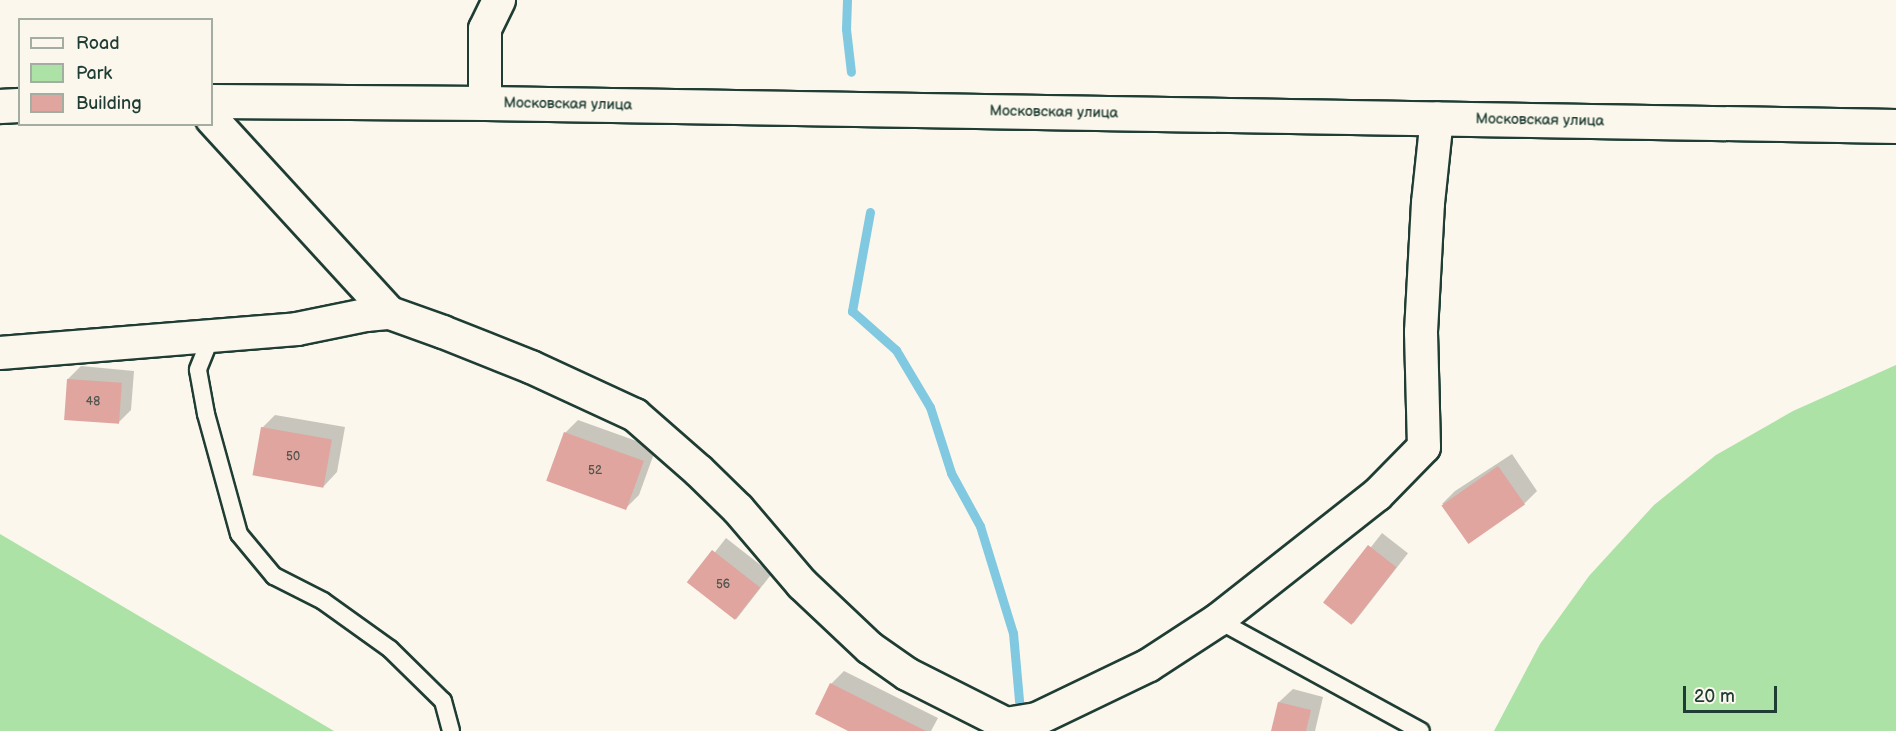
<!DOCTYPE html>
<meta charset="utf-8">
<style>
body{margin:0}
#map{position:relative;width:1896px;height:731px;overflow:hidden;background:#fbf7ec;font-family:"Balsamiq Sans",sans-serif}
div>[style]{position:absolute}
.green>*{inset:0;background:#ace2a5}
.shadow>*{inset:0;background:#0003;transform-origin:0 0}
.stream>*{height:9px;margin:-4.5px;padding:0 4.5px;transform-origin:4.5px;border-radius:4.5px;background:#80c9e0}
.building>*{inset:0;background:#dfa59e;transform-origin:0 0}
.roads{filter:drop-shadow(2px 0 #1f3d34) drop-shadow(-2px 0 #1f3d34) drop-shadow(0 2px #1f3d34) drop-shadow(0 -2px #1f3d34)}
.service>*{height:16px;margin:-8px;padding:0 8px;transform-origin:8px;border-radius:8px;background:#fbf7ec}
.minor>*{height:32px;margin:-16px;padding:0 16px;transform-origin:16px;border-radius:16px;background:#fbf7ec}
.tertiary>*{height:33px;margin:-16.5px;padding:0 16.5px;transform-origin:16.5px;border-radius:16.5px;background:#fbf7ec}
span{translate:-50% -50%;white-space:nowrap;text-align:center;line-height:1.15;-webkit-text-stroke:4.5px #fbf7ec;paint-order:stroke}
.number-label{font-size:12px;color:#4f574e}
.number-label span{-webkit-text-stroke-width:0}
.street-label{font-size:15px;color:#1f3d34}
.legend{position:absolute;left:18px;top:18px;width:195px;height:108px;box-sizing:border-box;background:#fbf7ec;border:2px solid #a3ada2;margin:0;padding:8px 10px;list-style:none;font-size:18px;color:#1f3d34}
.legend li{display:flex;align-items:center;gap:12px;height:30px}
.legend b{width:30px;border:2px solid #a3ada2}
.scale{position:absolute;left:1683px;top:686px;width:94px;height:27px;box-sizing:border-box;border:3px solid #1f3d34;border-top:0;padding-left:8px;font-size:18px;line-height:21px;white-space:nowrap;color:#1f3d34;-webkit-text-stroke:4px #fbf7ec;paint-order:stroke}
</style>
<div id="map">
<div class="green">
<i style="clip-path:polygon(1896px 365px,1896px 731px,1494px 731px,1540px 644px,1589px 576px,1654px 505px,1716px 455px,1793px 411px)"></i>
<i style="clip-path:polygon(0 534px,334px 731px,0 731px)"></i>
</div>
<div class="shadow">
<i style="clip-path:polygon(81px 366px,134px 371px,131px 410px,118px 423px,68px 379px)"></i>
<i style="clip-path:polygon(275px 415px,345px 427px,337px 472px,324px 486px,262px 428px)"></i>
<i style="clip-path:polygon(578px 420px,656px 448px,639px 495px,626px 508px,565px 433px)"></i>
<i style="clip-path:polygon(1512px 454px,1537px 491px,1524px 504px,1442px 504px,1455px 491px)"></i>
<i style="left:1382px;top:533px;width:33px;height:89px;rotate:38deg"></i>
<i style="left:726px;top:538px;width:58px;height:58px;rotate:38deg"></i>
<i style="clip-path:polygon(844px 671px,938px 718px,931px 731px,851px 731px,831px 684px)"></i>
<i style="clip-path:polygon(1293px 689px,1323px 697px,1315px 731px,1272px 731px,1279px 702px)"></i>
</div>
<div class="stream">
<i style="left:847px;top:0;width:29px;rotate:92deg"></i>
<i style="left:846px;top:29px;width:43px;rotate:83.4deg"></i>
<i style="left:870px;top:212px;width:101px;rotate:100.3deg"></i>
<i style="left:852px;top:311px;width:59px;rotate:41.6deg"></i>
<i style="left:896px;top:350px;width:66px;rotate:59.2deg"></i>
<i style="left:930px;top:407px;width:69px;rotate:72.3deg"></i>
<i style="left:951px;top:473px;width:60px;rotate:61.3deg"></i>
<i style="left:980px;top:526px;width:112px;rotate:72.9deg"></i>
<i style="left:1013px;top:633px;width:78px;rotate:84.9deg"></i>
</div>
<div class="building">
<i style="left:67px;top:379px;width:55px;height:41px;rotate:4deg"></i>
<i style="left:261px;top:427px;width:72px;height:49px;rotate:10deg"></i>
<i style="left:564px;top:432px;width:85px;height:52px;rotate:20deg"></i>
<i style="left:1498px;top:466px;width:47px;height:69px;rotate:55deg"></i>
<i style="left:1368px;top:545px;width:36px;height:73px;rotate:38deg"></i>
<i style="left:712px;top:550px;width:61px;height:41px;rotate:38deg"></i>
<i style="clip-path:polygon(830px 683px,926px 731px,848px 731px,815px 714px)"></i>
<i style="clip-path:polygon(1278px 702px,1311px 710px,1306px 731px,1271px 731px)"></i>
</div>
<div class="roads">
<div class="service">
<i style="left:211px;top:337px;width:35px;rotate:112deg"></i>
<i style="left:198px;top:370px;width:45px;rotate:79.7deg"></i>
<i style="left:206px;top:414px;width:124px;rotate:74.6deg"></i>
<i style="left:239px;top:534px;width:55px;rotate:50.2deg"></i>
<i style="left:274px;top:576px;width:55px;rotate:27deg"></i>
<i style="left:323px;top:601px;width:82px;rotate:35.6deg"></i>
<i style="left:390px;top:649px;width:74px;rotate:44.5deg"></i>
<i style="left:443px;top:701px;width:31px;rotate:75deg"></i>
<i style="left:1218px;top:620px;width:231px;rotate:28.7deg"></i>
</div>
<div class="minor">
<i style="left:485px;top:103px;width:74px;rotate:-90deg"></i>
<i style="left:485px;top:29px;width:32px;rotate:-64deg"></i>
<i style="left:212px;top:119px;width:263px;rotate:47.5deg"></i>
<i style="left:0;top:353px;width:298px;rotate:-4.6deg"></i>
<i style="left:297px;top:329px;width:70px;rotate:-11.5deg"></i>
<i style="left:366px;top:315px;width:24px;rotate:-5deg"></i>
<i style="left:390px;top:313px;width:56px;rotate:19.7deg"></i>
<i style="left:443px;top:332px;width:95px;rotate:21.7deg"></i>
<i style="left:531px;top:367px;width:115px;rotate:24.8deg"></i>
<i style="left:635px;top:415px;width:85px;rotate:41.2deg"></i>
<i style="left:699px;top:471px;width:54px;rotate:44.3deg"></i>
<i style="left:738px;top:509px;width:99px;rotate:49.5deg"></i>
<i style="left:802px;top:584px;width:93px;rotate:43.3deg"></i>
<i style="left:870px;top:648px;width:45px;rotate:35.1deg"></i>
<i style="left:907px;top:674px;width:111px;rotate:26.8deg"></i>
<i style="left:1006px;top:724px;width:31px;rotate:-9deg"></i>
<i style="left:1037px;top:719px;width:124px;rotate:-25.7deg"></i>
<i style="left:1149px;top:665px;width:82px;rotate:-33.1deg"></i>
<i style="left:1218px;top:620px;width:202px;rotate:-38.2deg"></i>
<i style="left:1377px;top:495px;width:67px;rotate:-45.6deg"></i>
<i style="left:1424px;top:447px;width:115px;rotate:-91.5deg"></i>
<i style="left:1421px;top:332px;width:129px;rotate:-86.9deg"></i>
<i style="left:1428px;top:203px;width:85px;rotate:-84deg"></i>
</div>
<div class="tertiary">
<i style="left:212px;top:101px;width:273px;rotate:0.4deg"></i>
<i style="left:485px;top:103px;width:1411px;rotate:0.93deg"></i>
<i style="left:0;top:106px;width:20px;rotate:-3deg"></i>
</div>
</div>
<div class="number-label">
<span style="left:93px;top:402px">48</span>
<span style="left:293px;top:457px">50</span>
<span style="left:595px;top:471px">52</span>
<span style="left:723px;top:585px">56</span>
</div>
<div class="street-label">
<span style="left:568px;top:104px;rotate:1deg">Московская улица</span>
<span style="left:1054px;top:112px;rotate:1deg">Московская улица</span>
<span style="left:1540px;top:120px;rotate:1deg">Московская улица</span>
</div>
<ul class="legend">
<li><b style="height:8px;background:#fbf7ec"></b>Road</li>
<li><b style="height:16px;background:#ace2a5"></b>Park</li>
<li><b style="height:16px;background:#dfa59e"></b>Building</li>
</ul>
<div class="scale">20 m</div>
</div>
